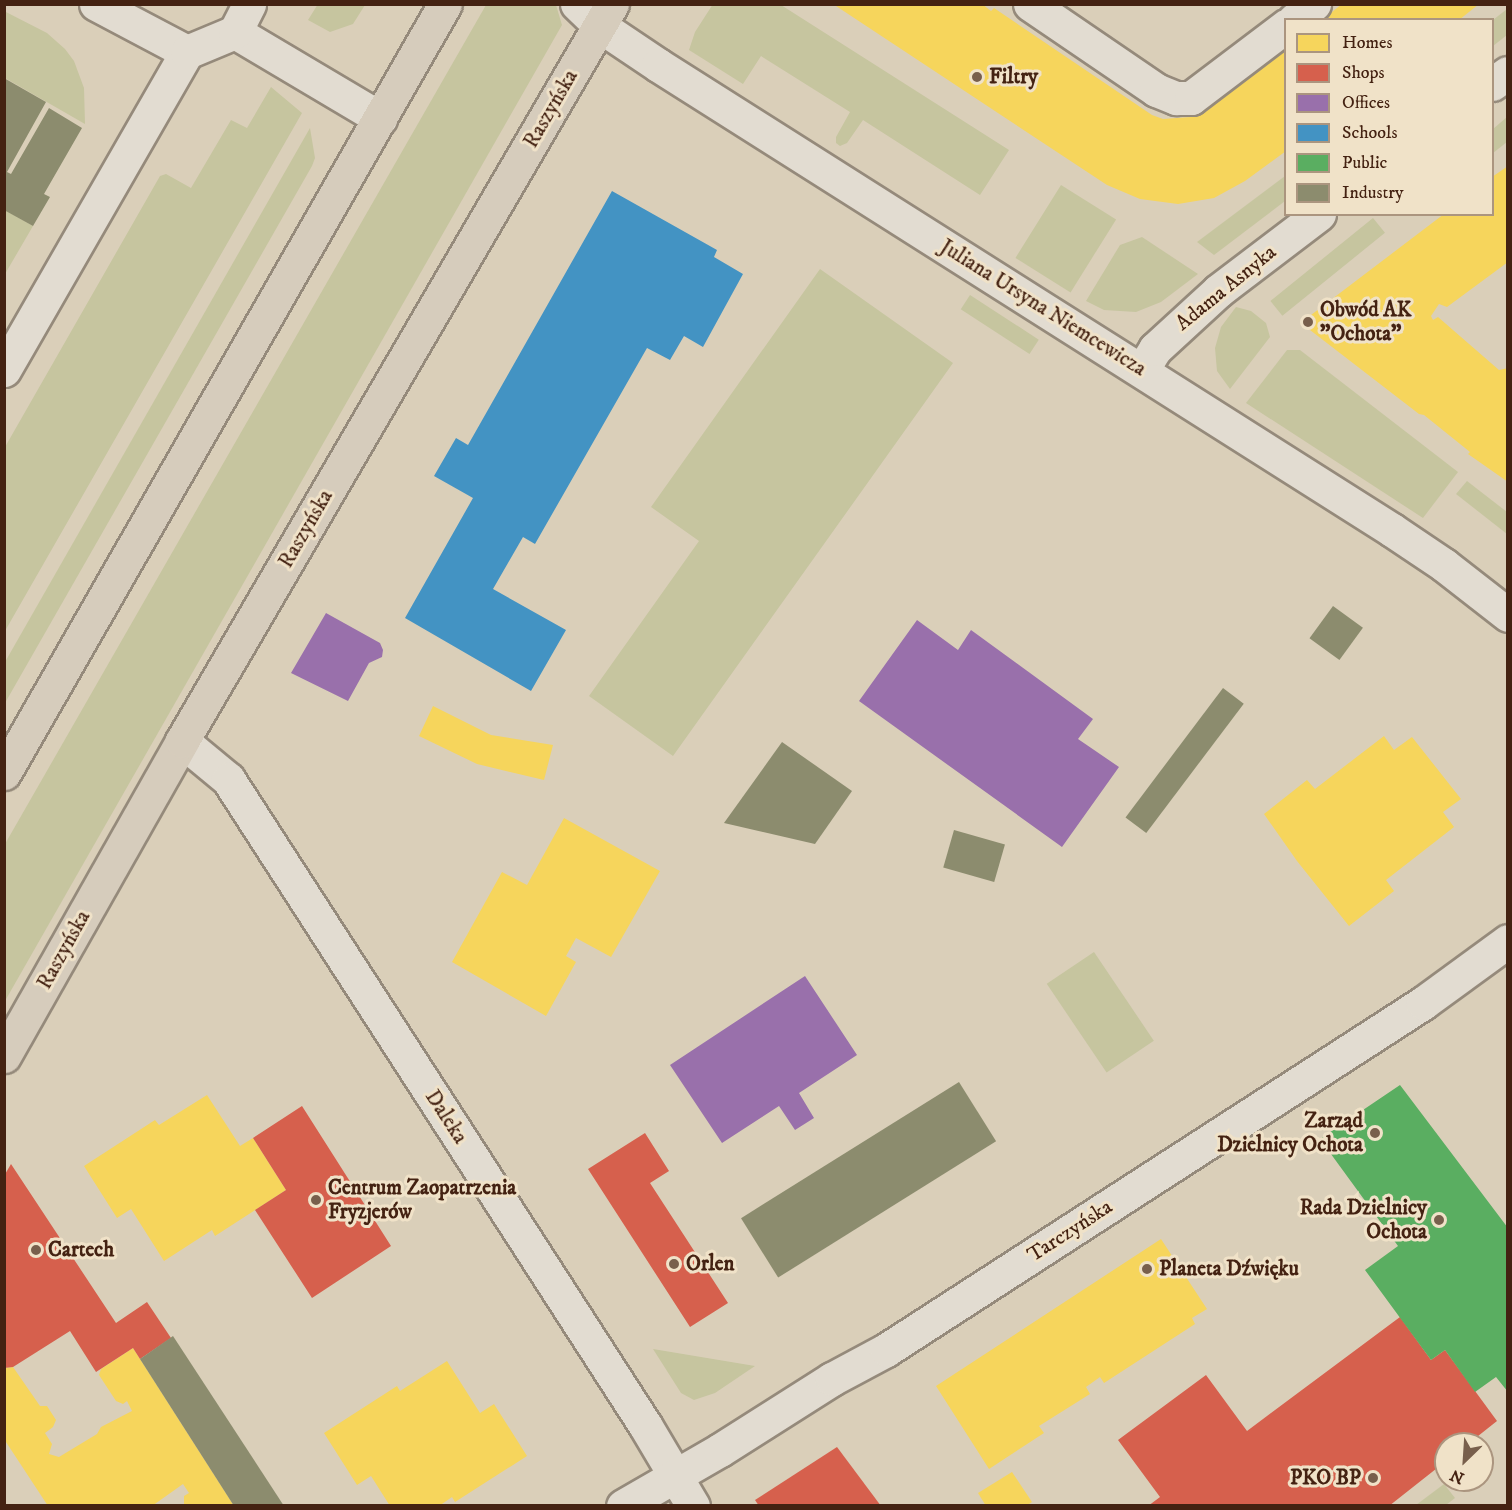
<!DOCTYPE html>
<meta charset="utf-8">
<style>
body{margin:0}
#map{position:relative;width:1512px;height:1510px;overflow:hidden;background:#dacfb9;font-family:"IM FELL DW Pica",serif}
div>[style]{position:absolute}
.green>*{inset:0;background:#c6c59f;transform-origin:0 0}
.homes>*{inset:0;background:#f6d55c}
.shops>*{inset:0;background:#d6604d}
.offices>*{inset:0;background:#9970ab}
.schools>*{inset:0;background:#4393c3}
.public>*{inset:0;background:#5aae61}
.industry>*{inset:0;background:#8c8c6e;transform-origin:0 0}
.roads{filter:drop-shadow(2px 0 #958a7b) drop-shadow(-2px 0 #958a7b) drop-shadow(0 2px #958a7b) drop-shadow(0 -2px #958a7b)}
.minor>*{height:33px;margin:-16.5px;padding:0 16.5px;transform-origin:16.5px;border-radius:16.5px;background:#e2dcd1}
.major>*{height:33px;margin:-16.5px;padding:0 16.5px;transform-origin:16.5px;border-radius:16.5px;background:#d6ccbc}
.dots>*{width:16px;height:16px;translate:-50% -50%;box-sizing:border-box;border:3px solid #f0e2c8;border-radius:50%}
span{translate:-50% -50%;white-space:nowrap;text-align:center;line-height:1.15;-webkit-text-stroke:6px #f0e2c8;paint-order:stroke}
.poi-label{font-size:21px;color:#442212;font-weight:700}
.left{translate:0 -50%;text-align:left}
.right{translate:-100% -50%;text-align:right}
.street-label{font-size:21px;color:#442212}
.frame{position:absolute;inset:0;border:6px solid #442212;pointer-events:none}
.legend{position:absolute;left:1284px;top:18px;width:210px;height:198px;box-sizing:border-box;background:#f0e2c8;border:2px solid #ab957f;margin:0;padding:8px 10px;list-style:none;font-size:18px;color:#442212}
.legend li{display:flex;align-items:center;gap:12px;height:30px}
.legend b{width:30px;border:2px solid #ab957f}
.north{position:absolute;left:1434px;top:1432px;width:60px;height:60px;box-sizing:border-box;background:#f0e2c8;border:2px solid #ab957f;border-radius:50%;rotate:205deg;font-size:16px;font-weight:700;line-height:24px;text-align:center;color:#442212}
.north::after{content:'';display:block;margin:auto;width:21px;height:27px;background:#785f4c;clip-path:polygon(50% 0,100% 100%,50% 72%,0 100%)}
</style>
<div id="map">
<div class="green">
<i style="clip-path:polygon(318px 4px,365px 4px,365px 5px,353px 24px,330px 32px,308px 20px)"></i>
<i style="clip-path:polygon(713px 4px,781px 5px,1009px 150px,980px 195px,863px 120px,847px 143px,840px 146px,836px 143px,836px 137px,850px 112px,761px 56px,743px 84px,689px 50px,695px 32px)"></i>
<i style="clip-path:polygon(486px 5px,556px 5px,562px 25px,5px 1001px,5px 844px)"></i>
<i style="clip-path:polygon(1507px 9px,1507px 35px,1493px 46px,1493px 20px)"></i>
<i style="clip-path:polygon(4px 11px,47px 33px,65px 49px,74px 61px,84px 88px,85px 124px,5px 78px)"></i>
<i style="clip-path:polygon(271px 87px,302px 113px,5px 631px,5px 447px,160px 176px,166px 174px,191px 188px,231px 120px,247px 128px)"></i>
<i style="clip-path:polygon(1507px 117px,1507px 142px,1493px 153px,1493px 129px)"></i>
<i style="clip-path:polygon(310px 128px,315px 158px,312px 166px,5px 703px,5px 662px)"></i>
<i style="clip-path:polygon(1285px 176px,1285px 201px,1214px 255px,1197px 242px)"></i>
<i style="left:1061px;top:185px;width:65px;height:86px;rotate:32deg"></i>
<i style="clip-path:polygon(5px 210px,33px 226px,5px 274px)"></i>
<i style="left:1373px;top:218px;width:19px;height:132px;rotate:51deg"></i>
<i style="clip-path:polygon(1142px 237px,1198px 274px,1161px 302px,1136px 312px,1104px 310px,1086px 301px,1120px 245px)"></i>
<i style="clip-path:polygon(820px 269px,953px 363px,673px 756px,589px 696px,699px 541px,651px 507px)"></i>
<i style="left:970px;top:295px;width:82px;height:17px;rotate:33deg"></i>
<i style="clip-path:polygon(1236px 307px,1251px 311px,1266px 323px,1270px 337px,1230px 389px,1217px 371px,1215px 348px,1221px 327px)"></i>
<i style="clip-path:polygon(1287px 350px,1300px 350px,1458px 472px,1423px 518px,1246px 403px)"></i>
<i style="clip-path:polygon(1467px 481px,1507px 512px,1507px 534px,1456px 494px)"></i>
<i style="left:1094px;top:952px;width:107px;height:57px;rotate:56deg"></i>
<i style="clip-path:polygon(653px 1349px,755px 1366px,715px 1393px,694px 1400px,681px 1393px)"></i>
<i style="clip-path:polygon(1444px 1484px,1455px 1498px,1446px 1505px,1416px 1505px)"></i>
</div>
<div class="homes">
<i style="clip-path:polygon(833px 4px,982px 4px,991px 11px,994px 8px,1152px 115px,1163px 119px,1191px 117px,1286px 47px,1286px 151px,1245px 181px,1214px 198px,1178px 204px,1140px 199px,1107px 185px)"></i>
<i style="clip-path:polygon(1342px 4px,1479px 4px,1459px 20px,1322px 20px)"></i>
<i style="clip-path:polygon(1508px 166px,1508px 262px,1447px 307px,1439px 304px,1431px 316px,1433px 320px,1438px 317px,1499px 370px,1508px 368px,1508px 482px,1468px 454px,1470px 452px,1424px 415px,1419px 414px,1310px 330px,1308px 322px,1311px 315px,1444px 214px,1492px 214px,1492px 177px)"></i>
<i style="clip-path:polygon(433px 706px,491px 735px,553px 745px,544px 780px,477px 764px,419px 736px)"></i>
<i style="clip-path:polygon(1384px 736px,1394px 750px,1412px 737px,1461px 799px,1443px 812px,1454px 827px,1386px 880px,1394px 891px,1349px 926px,1297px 861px,1264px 814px,1307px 780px,1315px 789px)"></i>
<i style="clip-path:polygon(564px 818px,660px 871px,611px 957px,576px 938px,566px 956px,576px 962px,546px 1016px,452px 962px,502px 872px,527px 885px)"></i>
<i style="clip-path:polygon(207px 1095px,240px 1146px,253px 1138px,286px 1190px,215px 1236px,212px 1230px,164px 1261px,131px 1209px,117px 1218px,84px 1166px,155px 1120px,159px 1125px)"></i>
<i style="clip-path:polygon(1161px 1239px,1207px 1309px,1192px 1318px,1195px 1324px,1104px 1383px,1100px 1377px,1086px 1387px,1090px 1394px,1039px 1426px,1044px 1433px,989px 1469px,936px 1386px)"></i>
<i style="clip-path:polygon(133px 1348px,140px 1359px,234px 1506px,184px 1506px,184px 1496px,189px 1493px,183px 1484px,152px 1506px,48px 1506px,4px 1439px,4px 1368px,13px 1367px,40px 1406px,47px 1406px,56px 1420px,53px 1427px,45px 1433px,52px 1444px,49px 1454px,59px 1457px,97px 1434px,101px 1427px,132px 1411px,127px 1401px,123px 1404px,116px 1401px,99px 1375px,101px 1369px)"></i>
<i style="clip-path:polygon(447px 1361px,480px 1413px,494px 1404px,527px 1456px,455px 1502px,452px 1497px,439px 1506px,390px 1506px,371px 1476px,357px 1485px,324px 1433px,397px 1386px,400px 1391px)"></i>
<i style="clip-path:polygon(1012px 1472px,1032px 1502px,1026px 1506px,986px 1506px,978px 1493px)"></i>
</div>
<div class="shops">
<i style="clip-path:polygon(302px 1106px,391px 1246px,312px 1298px,255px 1210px,286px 1190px,253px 1138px)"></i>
<i style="clip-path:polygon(645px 1133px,669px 1171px,650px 1183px,728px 1303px,690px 1327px,588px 1169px)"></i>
<i style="clip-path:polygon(11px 1164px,116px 1323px,147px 1302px,171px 1338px,140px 1359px,133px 1348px,96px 1372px,70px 1331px,13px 1367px,4px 1368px,4px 1176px)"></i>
<i style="clip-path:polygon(1400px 1317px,1431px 1360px,1445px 1350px,1497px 1421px,1468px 1444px,1446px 1444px,1446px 1461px,1389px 1506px,1148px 1506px,1160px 1497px,1118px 1440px,1206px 1375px,1247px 1431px)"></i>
<i style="clip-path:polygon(837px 1447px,881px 1506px,759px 1506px,755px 1500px)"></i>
</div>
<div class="offices">
<i style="clip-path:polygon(326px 613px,380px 643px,383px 650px,382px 657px,369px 663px,348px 701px,291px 673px)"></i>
<i style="clip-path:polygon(917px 620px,958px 650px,971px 630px,1093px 719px,1078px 739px,1119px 767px,1062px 847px,859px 701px)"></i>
<i style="clip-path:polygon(805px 976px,857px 1055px,799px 1093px,814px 1118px,795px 1130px,779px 1106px,722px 1143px,670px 1065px)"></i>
</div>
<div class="schools">
<i style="clip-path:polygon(612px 191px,717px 250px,714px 257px,743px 274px,703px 347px,684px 336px,670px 360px,647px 348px,535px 544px,523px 537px,493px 589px,566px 630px,531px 691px,405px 618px,473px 498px,434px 476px,456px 438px,468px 445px)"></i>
</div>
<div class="public">
<i style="clip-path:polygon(1400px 1085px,1508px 1228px,1508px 1392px,1496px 1377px,1475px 1392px,1445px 1350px,1431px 1360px,1365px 1270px,1398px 1246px,1320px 1139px)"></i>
</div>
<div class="industry">
<i style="clip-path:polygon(4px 78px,46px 102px,7px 172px,11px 174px,49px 108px,82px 128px,44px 194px,50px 197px,33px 226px,4px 210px)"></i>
<i style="left:1333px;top:606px;width:37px;height:40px;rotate:36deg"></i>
<i style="left:1223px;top:688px;width:26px;height:162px;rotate:37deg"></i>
<i style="clip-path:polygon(782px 742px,852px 791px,815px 844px,724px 823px)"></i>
<i style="left:954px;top:830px;width:53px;height:39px;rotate:16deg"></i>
<i style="left:959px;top:1082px;width:70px;height:257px;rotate:58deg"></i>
<i style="clip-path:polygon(173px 1336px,284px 1506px,234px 1506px,140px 1359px)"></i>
</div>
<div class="roads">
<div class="minor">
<i style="left:96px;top:4px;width:103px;rotate:27.8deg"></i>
<i style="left:577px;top:4px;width:32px;rotate:44deg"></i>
<i style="left:600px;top:26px;width:70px;rotate:33.9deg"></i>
<i style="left:658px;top:65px;width:869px;rotate:32.35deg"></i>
<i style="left:1392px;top:530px;width:63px;rotate:33.9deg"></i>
<i style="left:1444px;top:565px;width:81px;rotate:38deg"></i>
<i style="left:1030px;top:4px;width:153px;rotate:34.3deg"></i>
<i style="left:1156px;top:90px;width:22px;rotate:22deg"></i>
<i style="left:1176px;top:98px;width:15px"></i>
<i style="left:1191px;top:98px;width:119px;rotate:-37.2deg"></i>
<i style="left:1294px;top:20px;width:26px;rotate:-39deg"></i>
<i style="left:235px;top:32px;width:169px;rotate:30.7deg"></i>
<i style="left:1492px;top:84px;width:19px;rotate:-35deg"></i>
<i style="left:4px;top:370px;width:367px;rotate:-60.1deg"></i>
<i style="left:187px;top:52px;width:52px;rotate:-22.6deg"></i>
<i style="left:235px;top:32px;width:31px;rotate:-63deg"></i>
<i style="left:1142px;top:370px;width:25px;rotate:-58deg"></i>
<i style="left:1155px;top:349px;width:86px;rotate:-42.6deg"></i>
<i style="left:1218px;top:291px;width:127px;rotate:-37.3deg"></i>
<i style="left:182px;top:741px;width:60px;rotate:39.6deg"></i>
<i style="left:228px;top:779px;width:769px;rotate:57.16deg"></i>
<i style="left:645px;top:1425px;width:94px;rotate:59.3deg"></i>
<i style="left:623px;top:1506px;width:112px;rotate:-30deg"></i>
<i style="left:720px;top:1450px;width:133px;rotate:-32.4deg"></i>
<i style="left:832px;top:1379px;width:61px;rotate:-28.2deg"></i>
<i style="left:886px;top:1350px;width:639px;rotate:-32.87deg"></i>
<i style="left:1423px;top:1003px;width:105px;rotate:-36.1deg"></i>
</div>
<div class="major">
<i style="left:4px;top:773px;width:886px;rotate:-60.17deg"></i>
<i style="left:4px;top:1056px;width:362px;rotate:-60.5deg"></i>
<i style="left:182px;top:741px;width:853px;rotate:-59.74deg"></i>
</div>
</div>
<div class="dots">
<i style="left:977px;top:77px;background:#785f4c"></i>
<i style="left:1308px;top:322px;background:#785f4c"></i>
<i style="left:1375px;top:1133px;background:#785f4c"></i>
<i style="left:316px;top:1200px;background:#785f4c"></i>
<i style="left:1439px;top:1220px;background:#785f4c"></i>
<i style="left:36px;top:1250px;background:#785f4c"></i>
<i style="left:674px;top:1264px;background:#785f4c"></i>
<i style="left:1147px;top:1269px;background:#785f4c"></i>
<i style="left:1373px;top:1478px;background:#785f4c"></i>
</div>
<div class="poi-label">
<span class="left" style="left:989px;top:77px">Filtry</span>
<span class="left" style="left:1320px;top:322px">Obwód AK<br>"Ochota"</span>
<span class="right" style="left:1363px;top:1133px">Zarząd<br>Dzielnicy Ochota</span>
<span class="left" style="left:328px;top:1200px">Centrum Zaopatrzenia<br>Fryzjerów</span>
<span class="right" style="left:1427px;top:1220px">Rada Dzielnicy<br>Ochota</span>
<span class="left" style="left:48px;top:1250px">Cartech</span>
<span class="left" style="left:686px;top:1264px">Orlen</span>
<span class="left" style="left:1159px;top:1269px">Planeta Dźwięku</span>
<span class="right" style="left:1361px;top:1478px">PKO BP</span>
</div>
<div class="street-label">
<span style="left:551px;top:109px;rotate:-60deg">Raszyńska</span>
<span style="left:1226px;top:288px;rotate:-39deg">Adama Asnyka</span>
<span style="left:1043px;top:308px;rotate:32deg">Juliana Ursyna Niemcewicza</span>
<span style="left:306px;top:529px;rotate:-60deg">Raszyńska</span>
<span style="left:64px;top:950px;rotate:-61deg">Raszyńska</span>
<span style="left:446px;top:1117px;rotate:57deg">Daleka</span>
<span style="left:1070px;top:1231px;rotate:-33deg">Tarczyńska</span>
</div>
<div class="frame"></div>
<ul class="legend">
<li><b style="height:16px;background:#f6d55c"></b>Homes</li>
<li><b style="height:16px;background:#d6604d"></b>Shops</li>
<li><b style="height:16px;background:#9970ab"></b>Offices</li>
<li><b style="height:16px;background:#4393c3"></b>Schools</li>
<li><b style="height:16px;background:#5aae61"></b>Public</li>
<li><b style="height:16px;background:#8c8c6e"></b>Industry</li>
</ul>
<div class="north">N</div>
</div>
